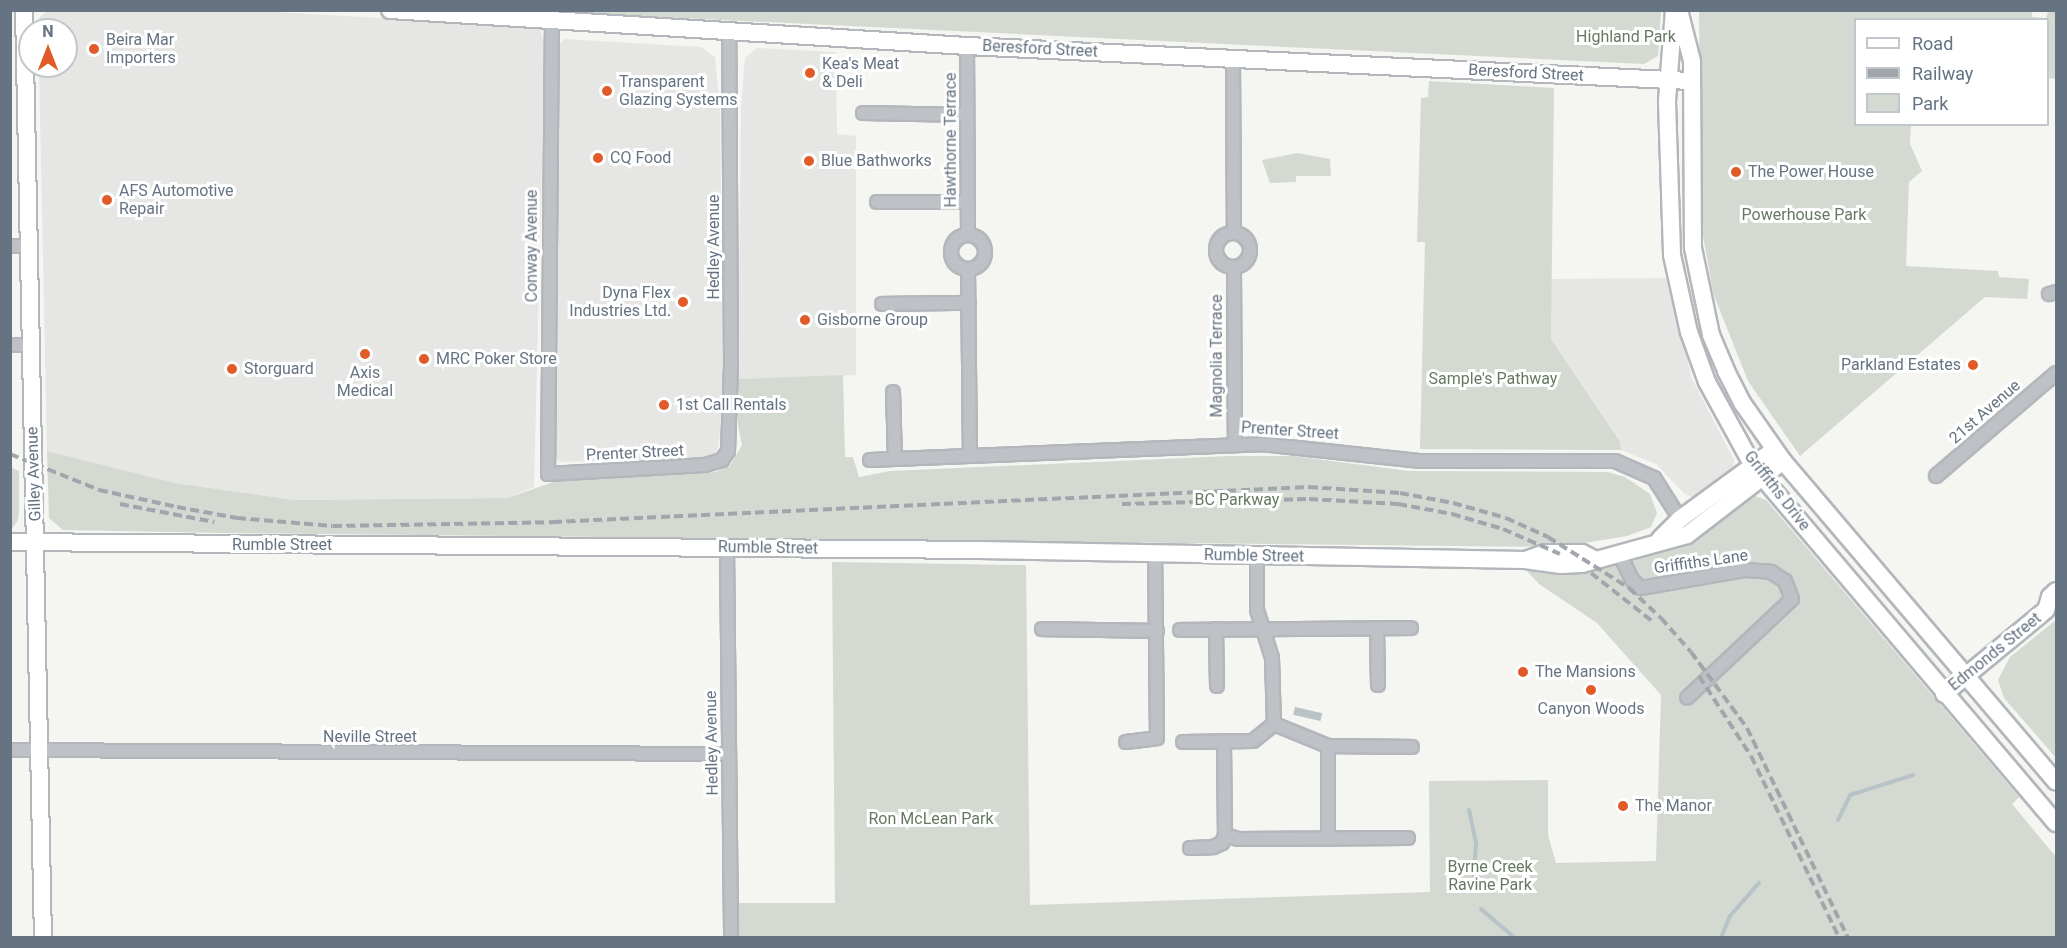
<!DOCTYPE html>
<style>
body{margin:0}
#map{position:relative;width:2067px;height:948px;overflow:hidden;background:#f5f5f1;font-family:Roboto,sans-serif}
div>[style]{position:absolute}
.built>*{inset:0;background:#e6e7e5}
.green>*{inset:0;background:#d4dad1}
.water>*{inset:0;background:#b8c3c8;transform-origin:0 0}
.stream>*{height:4px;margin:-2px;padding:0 2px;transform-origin:2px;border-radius:2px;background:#b8c3c8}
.roads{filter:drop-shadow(2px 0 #b3b7bc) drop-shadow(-2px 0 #b3b7bc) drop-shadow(0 2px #b3b7bc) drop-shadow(0 -2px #b3b7bc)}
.street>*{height:12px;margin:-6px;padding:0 6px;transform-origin:6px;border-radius:6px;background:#bec1c5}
.street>.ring{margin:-6px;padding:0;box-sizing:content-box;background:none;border:12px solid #bec1c5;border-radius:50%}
.secondary>*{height:16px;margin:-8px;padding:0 8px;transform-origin:8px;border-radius:8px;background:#fff}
.rail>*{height:4px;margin-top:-2px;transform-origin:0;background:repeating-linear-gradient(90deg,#a1a6ac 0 9px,transparent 0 13.5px)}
.dots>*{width:16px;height:16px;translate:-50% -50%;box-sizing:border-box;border:3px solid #fff;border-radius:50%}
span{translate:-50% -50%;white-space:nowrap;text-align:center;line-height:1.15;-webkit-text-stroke:6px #fff;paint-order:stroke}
.park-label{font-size:16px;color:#677963}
.poi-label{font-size:16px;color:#657382}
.left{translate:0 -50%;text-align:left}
.right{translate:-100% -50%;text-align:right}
.street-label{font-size:16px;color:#657382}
.frame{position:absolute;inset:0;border:12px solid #657382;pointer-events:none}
.legend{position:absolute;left:1854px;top:18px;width:195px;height:108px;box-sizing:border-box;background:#fff;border:2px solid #c1c7cd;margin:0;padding:8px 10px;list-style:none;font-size:18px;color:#657382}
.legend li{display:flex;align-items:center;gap:12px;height:30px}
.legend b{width:30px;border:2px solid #c1c7cd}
.north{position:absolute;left:18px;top:18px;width:60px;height:60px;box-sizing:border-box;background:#fff;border:2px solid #c1c7cd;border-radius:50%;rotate:0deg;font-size:16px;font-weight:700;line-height:24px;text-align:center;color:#657382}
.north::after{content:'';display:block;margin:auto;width:21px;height:27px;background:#e05b27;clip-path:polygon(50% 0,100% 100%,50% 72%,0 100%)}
</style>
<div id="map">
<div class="built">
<i style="clip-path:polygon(48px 10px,257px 11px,539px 27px,545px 46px,534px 487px,507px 498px,295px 500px,175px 483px,47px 451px,39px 66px,66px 66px,66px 30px,38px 30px,38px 19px)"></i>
<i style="clip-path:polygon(564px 39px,701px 47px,715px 57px,720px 108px,723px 384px,719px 444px,716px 453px,709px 457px,560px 462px,554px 456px,558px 47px)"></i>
<i style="clip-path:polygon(757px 48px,836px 52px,837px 134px,856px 136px,856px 375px,738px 379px,741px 106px,745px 58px)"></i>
<i style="clip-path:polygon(1668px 278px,1692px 379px,1734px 460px,1733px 470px,1695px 498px,1685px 494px,1656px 464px,1621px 450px,1620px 440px,1551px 339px,1551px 279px)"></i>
</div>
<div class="green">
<i style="clip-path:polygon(1903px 10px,2032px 10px,2032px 17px,2046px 18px,2048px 12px,2056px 11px,2056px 79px,2048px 78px,2048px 20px,1856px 20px,1856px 124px,1911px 125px,1910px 144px,1922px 171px,1909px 182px,1906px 266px,1998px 271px,1999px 277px,2029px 279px,2027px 299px,1985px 297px,1800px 456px,1748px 381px,1713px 293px,1701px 224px,1699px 11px)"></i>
<i style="clip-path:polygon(535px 11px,1661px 11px,1658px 56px,1644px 64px)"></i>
<i style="clip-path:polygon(1429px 81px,1554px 88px,1551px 339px,1620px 441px,1621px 450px,1420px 449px,1425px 242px,1417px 242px,1421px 98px,1428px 97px)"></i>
<i style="clip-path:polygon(1297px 153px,1330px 159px,1331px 176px,1296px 176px,1296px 182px,1270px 183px,1262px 160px)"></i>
<i style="clip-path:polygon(843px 375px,845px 457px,853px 457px,859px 477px,890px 471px,1230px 456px,1293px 456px,1409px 471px,1608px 472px,1625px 477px,1650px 494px,1657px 513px,1651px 527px,1627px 536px,1560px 547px,221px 533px,63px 530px,49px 518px,47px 451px,175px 483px,295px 500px,507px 498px,559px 480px,715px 472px,730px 466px,742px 445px,738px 425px,738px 379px)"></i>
<i style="clip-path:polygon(10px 467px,19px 471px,19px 509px,18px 520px,11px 530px)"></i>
<i style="clip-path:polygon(1755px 496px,1766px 500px,2019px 797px,2012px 804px,2056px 857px,2056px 938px,739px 938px,739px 903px,835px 903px,832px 562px,1026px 565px,1030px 905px,1430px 892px,1429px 781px,1548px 780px,1548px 835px,1556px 863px,1656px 861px,1661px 695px,1597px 623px,1539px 584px,1527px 571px,1583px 570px,1637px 560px,1680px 544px)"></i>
<i style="clip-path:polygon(2056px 620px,2056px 758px,2004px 698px,1998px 680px,2010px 657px)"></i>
</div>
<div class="water">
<i style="left:1295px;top:707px;width:28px;height:8px;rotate:13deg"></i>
</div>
<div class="stream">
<i style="left:1469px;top:810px;width:35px;rotate:78deg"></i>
<i style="left:1476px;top:844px;width:42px;rotate:94.1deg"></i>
<i style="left:1838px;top:820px;width:28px;rotate:-64deg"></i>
<i style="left:1850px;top:795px;width:66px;rotate:-17.6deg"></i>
<i style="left:1481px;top:909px;width:45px;rotate:40.5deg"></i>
<i style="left:1721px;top:938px;width:24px;rotate:-68deg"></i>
<i style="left:1730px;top:916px;width:44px;rotate:-48.7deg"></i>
</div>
<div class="roads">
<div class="street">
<i style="left:552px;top:19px;width:455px;rotate:90.5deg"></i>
<i style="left:548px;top:474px;width:157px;rotate:-3.3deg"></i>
<i style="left:705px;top:465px;width:18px;rotate:-16deg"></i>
<i style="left:722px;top:460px;width:11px;rotate:-56deg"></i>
<i style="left:728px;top:451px;width:85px;rotate:-88deg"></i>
<i style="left:731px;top:366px;width:334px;rotate:-90.3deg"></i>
<i style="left:967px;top:46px;width:189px;rotate:89.7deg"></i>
<i style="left:1233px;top:58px;width:175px;rotate:89.7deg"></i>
<i style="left:863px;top:113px;width:104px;rotate:1.1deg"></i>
<i style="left:877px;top:202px;width:91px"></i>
<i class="ring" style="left:1216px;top:233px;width:22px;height:22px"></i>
<i class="ring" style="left:951px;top:235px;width:22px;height:22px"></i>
<i style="left:10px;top:246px;width:19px"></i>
<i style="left:1234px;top:268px;width:176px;rotate:89.7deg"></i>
<i style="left:968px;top:269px;width:186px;rotate:89.4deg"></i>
<i style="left:2049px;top:294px;width:7px;rotate:-16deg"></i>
<i style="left:882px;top:304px;width:87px;rotate:-0.7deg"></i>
<i style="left:10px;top:345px;width:20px"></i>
<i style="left:893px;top:392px;width:67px;rotate:88.3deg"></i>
<i style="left:870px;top:460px;width:391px;rotate:-2.3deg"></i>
<i style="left:1261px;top:444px;width:161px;rotate:6.1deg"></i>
<i style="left:1421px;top:461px;width:194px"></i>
<i style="left:1615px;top:461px;width:43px;rotate:23.6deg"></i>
<i style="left:1654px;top:478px;width:49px;rotate:57.6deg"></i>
<i style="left:1936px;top:476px;width:158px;rotate:-40.6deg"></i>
<i style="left:727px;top:548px;width:390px;rotate:89.4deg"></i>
<i style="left:1619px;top:553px;width:30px;rotate:64deg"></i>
<i style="left:1632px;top:580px;width:12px;rotate:42deg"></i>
<i style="left:1641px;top:588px;width:106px;rotate:-9.8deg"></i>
<i style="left:1745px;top:570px;width:26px;rotate:4deg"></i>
<i style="left:1771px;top:572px;width:17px;rotate:33deg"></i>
<i style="left:1785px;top:581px;width:19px;rotate:69deg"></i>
<i style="left:1792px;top:599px;width:144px;rotate:136.7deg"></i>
<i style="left:1257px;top:556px;width:54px;rotate:90deg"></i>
<i style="left:1257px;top:610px;width:50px;rotate:72.6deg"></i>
<i style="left:1272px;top:658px;width:66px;rotate:88.3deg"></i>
<i style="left:1042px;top:629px;width:115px;rotate:1deg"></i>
<i style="left:1216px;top:629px;width:57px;rotate:89deg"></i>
<i style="left:1377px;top:629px;width:56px;rotate:89deg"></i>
<i style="left:1180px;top:630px;width:231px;rotate:-0.5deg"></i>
<i style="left:1126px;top:742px;width:31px;rotate:-7deg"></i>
<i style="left:1157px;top:738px;width:183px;rotate:-90.6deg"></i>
<i style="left:1183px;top:742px;width:70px;rotate:-0.8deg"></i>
<i style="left:1253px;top:741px;width:27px;rotate:-39deg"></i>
<i style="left:1274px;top:724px;width:58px;rotate:22.2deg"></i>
<i style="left:1328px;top:746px;width:84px;rotate:0.7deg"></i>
<i style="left:1224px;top:743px;width:92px;rotate:89.4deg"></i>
<i style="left:1328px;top:746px;width:93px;rotate:90deg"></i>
<i style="left:10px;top:750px;width:719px;rotate:0.32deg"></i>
<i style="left:1190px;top:848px;width:23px;rotate:-2deg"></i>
<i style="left:1213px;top:847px;width:10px;rotate:-24deg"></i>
<i style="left:1222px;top:843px;width:9px;rotate:-69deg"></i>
<i style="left:1225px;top:835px;width:14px;rotate:17deg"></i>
<i style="left:1238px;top:839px;width:170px;rotate:-0.3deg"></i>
</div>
<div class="secondary">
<i style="left:24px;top:10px;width:928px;rotate:88.83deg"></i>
<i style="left:390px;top:10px;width:578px;rotate:3.57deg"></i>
<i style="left:967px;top:46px;width:725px;rotate:2.77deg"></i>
<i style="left:1674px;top:10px;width:92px;rotate:94.4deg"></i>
<i style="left:1667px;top:102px;width:153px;rotate:88.1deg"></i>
<i style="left:1672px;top:255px;width:79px;rotate:77.6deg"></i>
<i style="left:1689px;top:332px;width:53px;rotate:70.2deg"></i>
<i style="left:1707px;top:382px;width:96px;rotate:61.3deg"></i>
<i style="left:1753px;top:466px;width:468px;rotate:49.7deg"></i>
<i style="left:1679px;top:10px;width:53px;rotate:75.7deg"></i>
<i style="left:1692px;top:61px;width:187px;rotate:89.7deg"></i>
<i style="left:1693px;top:248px;width:89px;rotate:78.3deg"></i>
<i style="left:1711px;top:335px;width:39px;rotate:67deg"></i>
<i style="left:1726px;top:371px;width:37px;rotate:63deg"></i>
<i style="left:1743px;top:404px;width:70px;rotate:54.9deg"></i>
<i style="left:1783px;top:461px;width:421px;rotate:49.6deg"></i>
<i style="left:1660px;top:539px;width:28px;rotate:-45deg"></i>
<i style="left:1680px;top:519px;width:117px;rotate:-36.3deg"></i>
<i style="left:10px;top:542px;width:971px;rotate:0.47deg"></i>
<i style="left:981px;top:550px;width:544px;rotate:1.05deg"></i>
<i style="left:1525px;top:560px;width:36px;rotate:8deg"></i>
<i style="left:1561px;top:565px;width:21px;rotate:-3deg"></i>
<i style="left:1582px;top:564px;width:109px;rotate:-15.4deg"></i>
<i style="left:1687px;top:535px;width:121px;rotate:-37.6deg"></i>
<i style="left:1525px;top:560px;width:21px;rotate:-19deg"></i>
<i style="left:1545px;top:553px;width:37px"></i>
<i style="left:1582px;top:553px;width:11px;rotate:27deg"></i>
<i style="left:1944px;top:694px;width:132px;rotate:-39.5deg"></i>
<i style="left:2046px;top:610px;width:14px;rotate:-73deg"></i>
<i style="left:2050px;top:597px;width:8px;rotate:-45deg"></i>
</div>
</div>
<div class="rail">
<i style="left:10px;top:454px;width:96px;rotate:22deg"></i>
<i style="left:99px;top:490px;width:80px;rotate:12.3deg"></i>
<i style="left:177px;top:507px;width:61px;rotate:10.4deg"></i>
<i style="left:237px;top:518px;width:96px;rotate:4.8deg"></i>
<i style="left:333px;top:526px;width:220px;rotate:-1deg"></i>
<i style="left:553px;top:522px;width:757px;rotate:-2.65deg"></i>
<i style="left:1309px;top:487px;width:91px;rotate:3.8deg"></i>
<i style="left:1400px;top:493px;width:54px;rotate:10.7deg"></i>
<i style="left:1453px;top:503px;width:55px;rotate:15.8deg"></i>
<i style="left:1506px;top:518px;width:46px;rotate:24.3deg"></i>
<i style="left:1548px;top:537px;width:96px;rotate:32.2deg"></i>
<i style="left:1629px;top:588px;width:44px;rotate:43.2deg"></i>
<i style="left:1661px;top:618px;width:45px;rotate:48.6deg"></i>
<i style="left:1691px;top:652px;width:94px;rotate:53.6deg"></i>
<i style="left:1747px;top:728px;width:233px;rotate:64.3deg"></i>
<i style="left:120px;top:504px;width:96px;rotate:10.8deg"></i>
<i style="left:1122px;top:504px;width:187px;rotate:-1.5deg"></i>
<i style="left:1309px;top:499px;width:89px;rotate:3.2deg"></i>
<i style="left:1398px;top:504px;width:55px;rotate:10.5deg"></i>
<i style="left:1452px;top:514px;width:53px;rotate:16.4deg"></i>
<i style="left:1503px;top:529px;width:62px;rotate:23.7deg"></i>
<i style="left:1591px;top:573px;width:78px;rotate:38.2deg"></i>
<i style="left:1699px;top:676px;width:95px;rotate:57deg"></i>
<i style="left:1751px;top:756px;width:201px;rotate:64.1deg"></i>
</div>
<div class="dots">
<i style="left:94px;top:49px;background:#e05b27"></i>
<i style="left:810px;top:73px;background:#e05b27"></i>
<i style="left:607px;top:91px;background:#e05b27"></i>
<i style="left:598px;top:158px;background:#e05b27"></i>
<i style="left:809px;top:161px;background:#e05b27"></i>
<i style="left:1736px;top:172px;background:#e05b27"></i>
<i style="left:107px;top:200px;background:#e05b27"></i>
<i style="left:683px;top:302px;background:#e05b27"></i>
<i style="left:805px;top:320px;background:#e05b27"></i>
<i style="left:365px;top:354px;background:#e05b27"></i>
<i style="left:424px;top:359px;background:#e05b27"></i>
<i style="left:1973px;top:365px;background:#e05b27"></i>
<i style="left:232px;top:369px;background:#e05b27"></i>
<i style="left:664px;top:405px;background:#e05b27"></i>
<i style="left:1523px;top:672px;background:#e05b27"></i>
<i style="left:1591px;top:690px;background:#e05b27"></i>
<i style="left:1623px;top:806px;background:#e05b27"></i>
</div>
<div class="park-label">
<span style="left:1626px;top:37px">Highland Park</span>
<span style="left:1804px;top:215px">Powerhouse Park</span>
<span style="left:1493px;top:379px">Sample's Pathway</span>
<span style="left:1237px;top:500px">BC Parkway</span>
<span style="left:931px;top:819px">Ron McLean Park</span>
<span style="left:1490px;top:876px">Byrne Creek<br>Ravine Park</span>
</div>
<div class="poi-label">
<span class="left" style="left:106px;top:49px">Beira Mar<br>Importers</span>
<span class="left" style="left:822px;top:73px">Kea's Meat<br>&amp; Deli</span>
<span class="left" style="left:619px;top:91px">Transparent<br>Glazing Systems</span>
<span class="left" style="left:610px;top:158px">CQ Food</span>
<span class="left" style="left:821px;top:161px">Blue Bathworks</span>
<span class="left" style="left:1748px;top:172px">The Power House</span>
<span class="left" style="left:119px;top:200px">AFS Automotive<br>Repair</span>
<span class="right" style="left:671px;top:302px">Dyna Flex<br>Industries Ltd.</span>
<span class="left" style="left:817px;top:320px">Gisborne Group</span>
<span class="left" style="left:436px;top:359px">MRC Poker Store</span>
<span class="right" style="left:1961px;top:365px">Parkland Estates</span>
<span class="left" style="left:244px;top:369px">Storguard</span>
<span style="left:365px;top:382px">Axis<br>Medical</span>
<span class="left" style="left:676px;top:405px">1st Call Rentals</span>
<span class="left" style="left:1535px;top:672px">The Mansions</span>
<span style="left:1591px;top:709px">Canyon Woods</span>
<span class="left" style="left:1635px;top:806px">The Manor</span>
</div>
<div class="street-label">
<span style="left:1040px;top:49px;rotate:3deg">Beresford Street</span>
<span style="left:1526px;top:73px;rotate:3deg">Beresford Street</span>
<span style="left:951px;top:140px;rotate:-90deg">Hawthorne Terrace</span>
<span style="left:532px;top:246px;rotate:-90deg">Conway Avenue</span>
<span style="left:714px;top:247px;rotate:-90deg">Hedley Avenue</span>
<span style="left:1217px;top:356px;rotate:-90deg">Magnolia Terrace</span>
<span style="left:1985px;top:412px;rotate:-41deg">21st Avenue</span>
<span style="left:1290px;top:431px;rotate:4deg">Prenter Street</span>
<span style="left:635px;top:453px;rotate:-3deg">Prenter Street</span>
<span style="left:34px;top:474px;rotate:-92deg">Gilley Avenue</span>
<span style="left:1777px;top:491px;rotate:52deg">Griffiths Drive</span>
<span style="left:282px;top:545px">Rumble Street</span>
<span style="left:768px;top:548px;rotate:1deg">Rumble Street</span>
<span style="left:1254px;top:556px;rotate:1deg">Rumble Street</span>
<span style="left:1701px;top:562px;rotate:-8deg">Griffiths Lane</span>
<span style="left:1995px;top:652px;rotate:-39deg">Edmonds Street</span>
<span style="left:370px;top:737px">Neville Street</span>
<span style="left:712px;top:743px;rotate:-91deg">Hedley Avenue</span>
</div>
<div class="frame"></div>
<ul class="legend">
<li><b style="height:8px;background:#fff"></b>Road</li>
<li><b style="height:8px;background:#a1a6ac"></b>Railway</li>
<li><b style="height:16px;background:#d4dad1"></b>Park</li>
</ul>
<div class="north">N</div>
</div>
